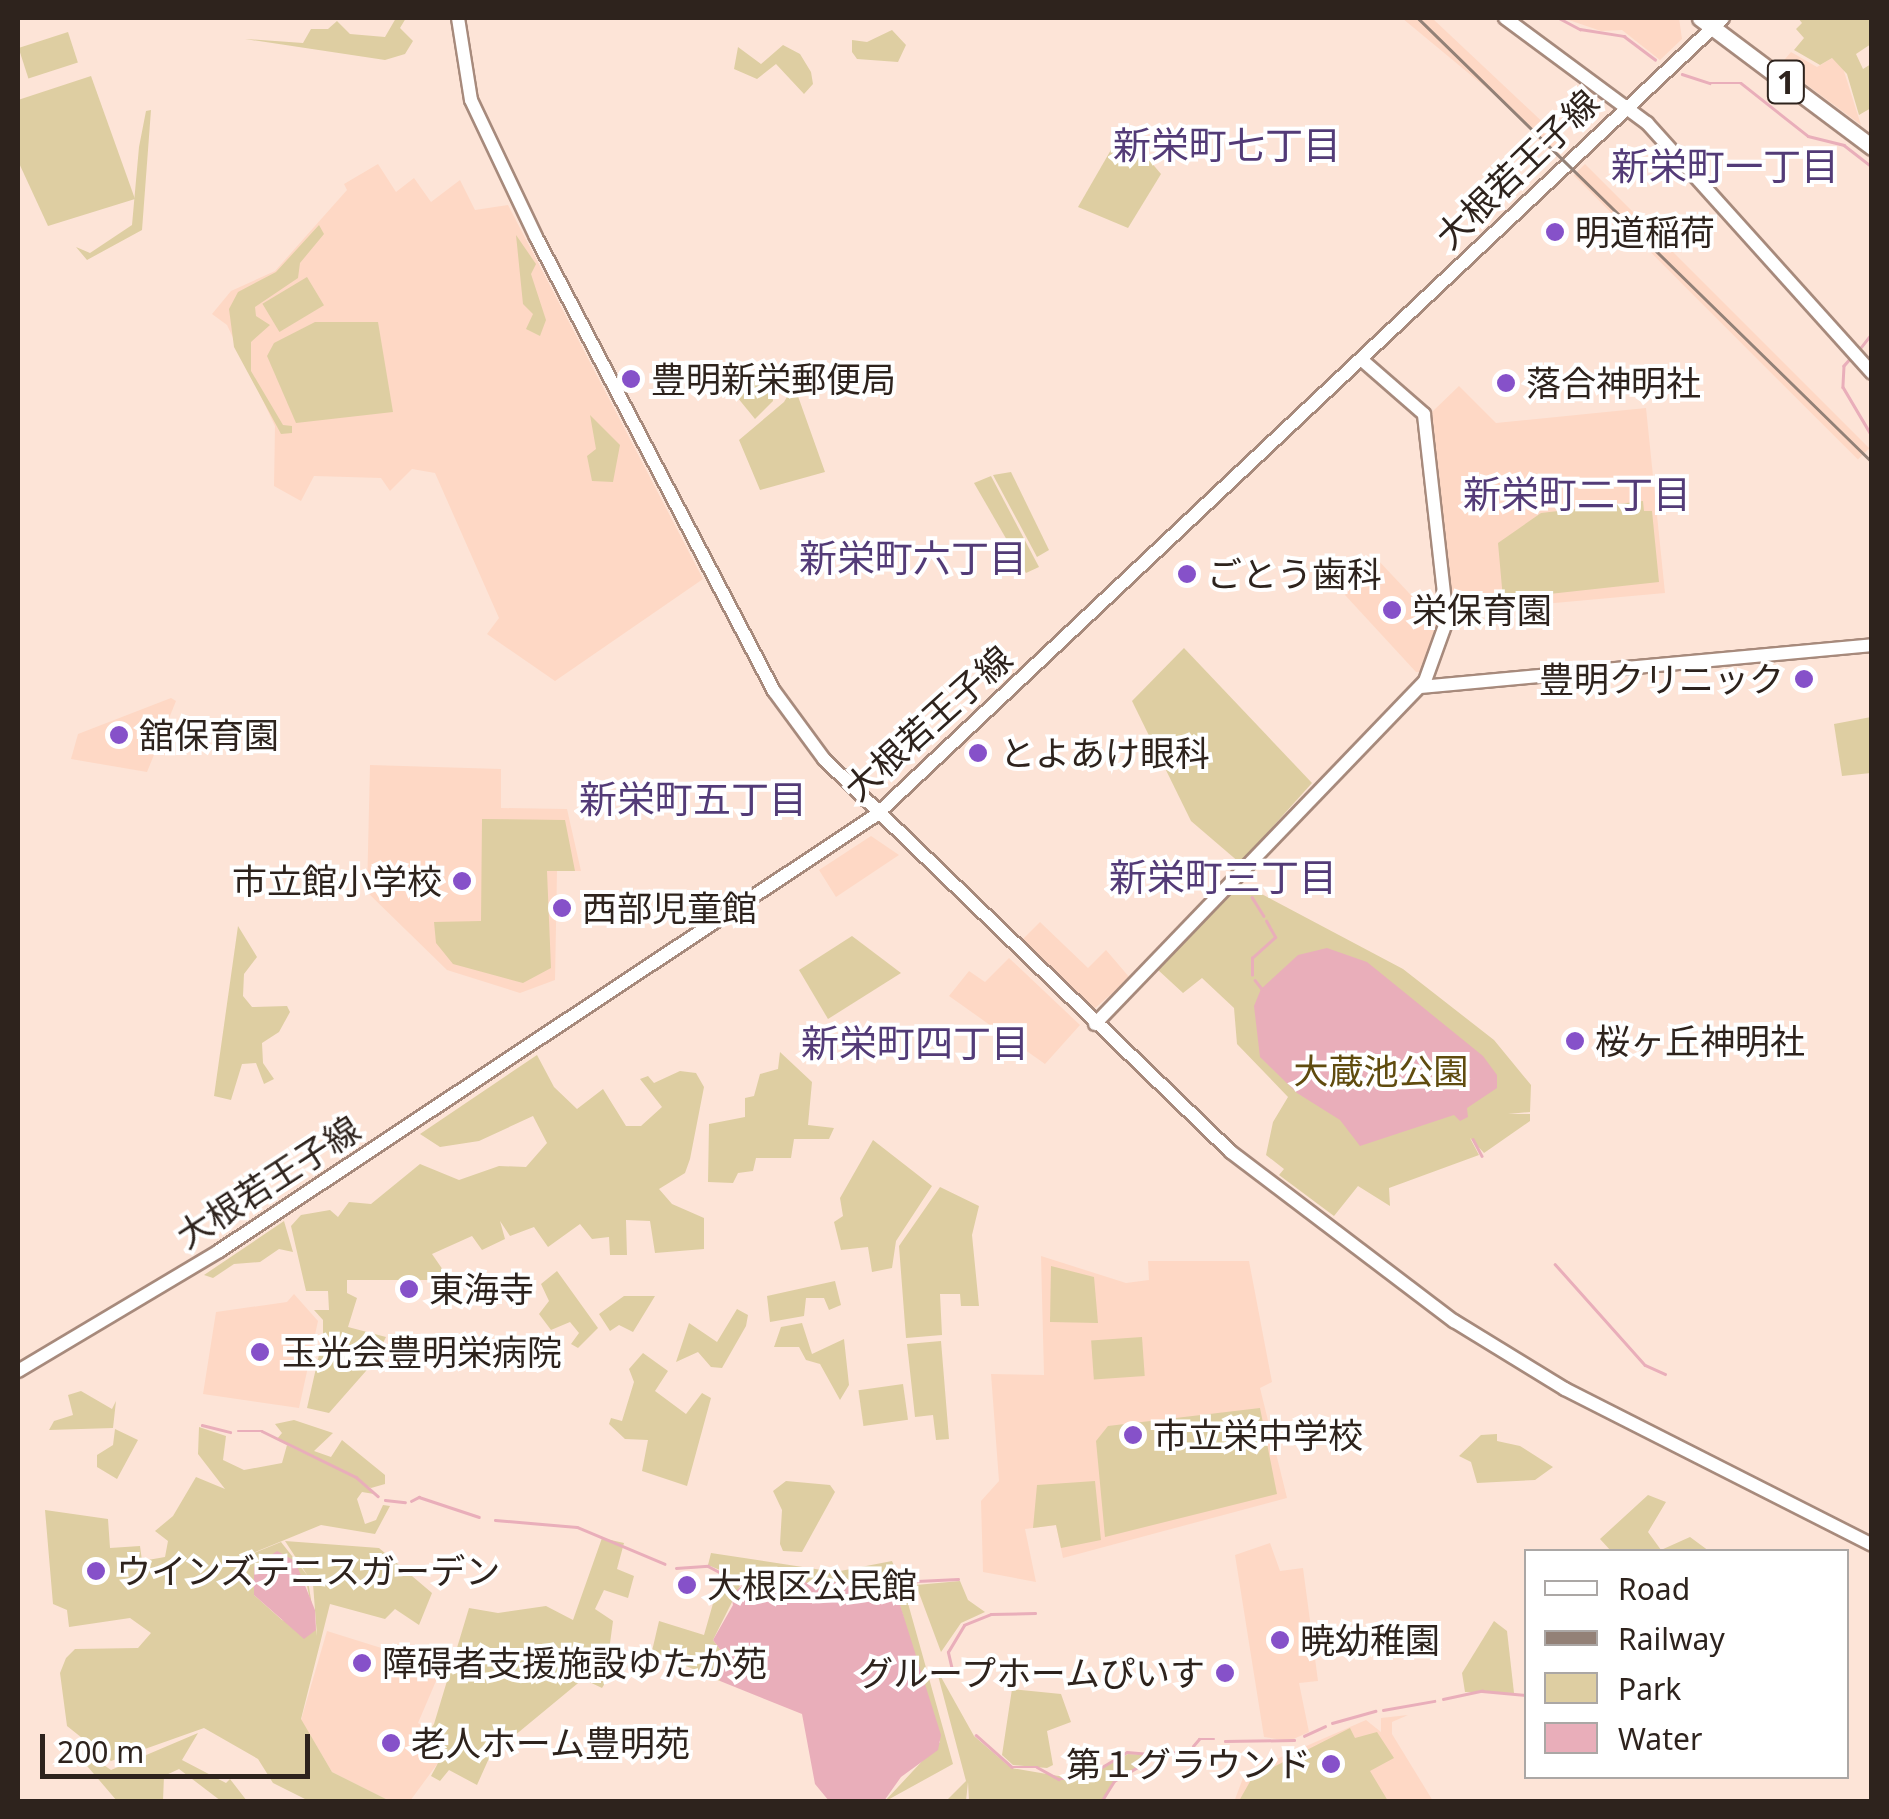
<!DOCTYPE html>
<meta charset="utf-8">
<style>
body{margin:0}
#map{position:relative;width:1889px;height:1819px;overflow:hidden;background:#fde4d7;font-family:"Noto Sans","Noto Sans JP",sans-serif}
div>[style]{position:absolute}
.built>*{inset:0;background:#fed8c5;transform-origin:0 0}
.green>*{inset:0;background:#decea2;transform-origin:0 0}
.water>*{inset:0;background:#e9aeba}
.stream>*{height:2.5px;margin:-1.25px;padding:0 1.25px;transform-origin:1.25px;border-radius:1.25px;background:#e9aeba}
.roads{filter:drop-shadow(2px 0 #a78a7c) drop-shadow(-2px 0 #a78a7c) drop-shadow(0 2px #a78a7c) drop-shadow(0 -2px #a78a7c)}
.secondary>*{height:12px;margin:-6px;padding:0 6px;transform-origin:6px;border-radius:6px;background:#fff}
.highway>*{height:15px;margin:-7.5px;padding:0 7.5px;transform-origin:7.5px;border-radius:7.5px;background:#fff}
.rail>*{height:2.5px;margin:-1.25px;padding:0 1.25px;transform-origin:1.25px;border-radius:1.25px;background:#938177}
.dots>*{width:28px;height:28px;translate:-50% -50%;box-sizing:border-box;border:5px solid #fff;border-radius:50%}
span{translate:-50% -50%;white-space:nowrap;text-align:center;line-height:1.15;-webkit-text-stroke:8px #fff;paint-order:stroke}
.shield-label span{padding:2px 8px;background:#fff;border:2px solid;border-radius:8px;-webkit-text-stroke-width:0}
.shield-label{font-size:32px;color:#2e231d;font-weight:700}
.street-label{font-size:35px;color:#2e231d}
.poi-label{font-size:35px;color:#2e231d}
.left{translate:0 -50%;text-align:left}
.right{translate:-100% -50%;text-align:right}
.park-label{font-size:35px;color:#604c0f}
.neighbourhood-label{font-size:38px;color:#533b77}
.frame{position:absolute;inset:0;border:20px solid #2e231d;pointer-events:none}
.legend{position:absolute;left:1524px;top:1549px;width:325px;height:230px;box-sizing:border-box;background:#fff;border:2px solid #aba7a5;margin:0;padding:12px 18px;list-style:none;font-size:30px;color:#2e231d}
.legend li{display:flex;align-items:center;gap:20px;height:50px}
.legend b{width:50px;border:2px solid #aba7a5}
.scale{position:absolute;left:40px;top:1734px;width:270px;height:45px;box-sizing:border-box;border:5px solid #2e231d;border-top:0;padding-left:12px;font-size:30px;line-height:35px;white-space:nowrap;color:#2e231d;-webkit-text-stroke:8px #fff;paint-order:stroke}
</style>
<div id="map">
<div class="built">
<i style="clip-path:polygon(1402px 18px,1432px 18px,1568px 146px,1556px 158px,1513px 110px)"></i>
<i style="clip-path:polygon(1563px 18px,1679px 18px,1682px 39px,1660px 60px,1622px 30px,1601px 31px)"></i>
<i style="clip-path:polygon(1791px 52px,1817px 67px,1832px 58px,1842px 65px,1861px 125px,1780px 65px)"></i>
<i style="clip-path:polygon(378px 164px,396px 192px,414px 178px,431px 202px,460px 180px,475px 210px,508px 205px,703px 579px,555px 681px,487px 634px,499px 618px,435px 473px,412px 469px,390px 491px,381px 478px,314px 476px,301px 501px,274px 486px,275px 426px,227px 325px,212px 314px,231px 291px,275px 271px,347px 190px,344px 184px)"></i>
<i style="left:1585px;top:164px;width:402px;height:16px;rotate:45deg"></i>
<i style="clip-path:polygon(1459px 386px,1496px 423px,1646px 408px,1665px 593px,1453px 612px,1432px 412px)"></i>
<i style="clip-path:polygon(1377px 559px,1439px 625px,1424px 672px,1416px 672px,1345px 595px)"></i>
<i style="clip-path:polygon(171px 698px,176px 701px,147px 772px,71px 759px,78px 734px)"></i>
<i style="clip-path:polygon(370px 765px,501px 769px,501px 808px,567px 809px,581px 871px,557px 871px,555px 980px,520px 993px,447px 970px,367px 892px)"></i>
<i style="clip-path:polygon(871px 836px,899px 855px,836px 897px,819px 870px)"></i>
<i style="clip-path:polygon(1040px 922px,1088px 968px,1106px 950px,1130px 978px,1094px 1009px,1022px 940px)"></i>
<i style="clip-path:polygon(1009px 958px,1080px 1025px,1045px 1064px,949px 996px,969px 971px,985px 982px)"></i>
<i style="clip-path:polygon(1041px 1256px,1126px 1283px,1149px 1280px,1148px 1261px,1249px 1261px,1272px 1382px,1260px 1388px,1287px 1498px,1063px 1558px,1056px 1525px,1025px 1529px,1036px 1582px,983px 1572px,981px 1501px,999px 1481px,991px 1374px,1044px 1375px)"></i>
<i style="clip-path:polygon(294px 1294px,318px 1321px,299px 1408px,203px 1394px,216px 1312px,287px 1302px)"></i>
<i style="clip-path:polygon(1270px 1543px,1280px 1571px,1303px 1568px,1318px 1681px,1299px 1683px,1309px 1732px,1289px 1741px,1264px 1737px,1235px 1555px)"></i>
<i style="clip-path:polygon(327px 1631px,442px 1667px,418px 1723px,426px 1727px,419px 1746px,438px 1763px,410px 1801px,390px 1801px,332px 1772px,301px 1720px)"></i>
<i style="clip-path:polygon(1408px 1715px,1392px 1722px,1392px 1734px,1433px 1801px,1234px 1802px,1243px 1778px,1272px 1761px,1366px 1720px,1381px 1732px,1381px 1718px)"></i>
</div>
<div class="green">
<i style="clip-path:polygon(396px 18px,406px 18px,400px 28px,413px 41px,405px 54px,385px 60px,245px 39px,303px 43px,311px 29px,328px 29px,337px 21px,350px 34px,385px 37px)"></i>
<i style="clip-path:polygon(1798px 18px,1871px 18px,1871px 44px,1856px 54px,1863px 69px,1871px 64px,1871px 108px,1859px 115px,1847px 74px,1832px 58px,1820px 65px,1794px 50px,1804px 38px,1796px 29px,1802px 23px)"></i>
<i style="clip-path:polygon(892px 30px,906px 45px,898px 62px,857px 59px,852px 52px,852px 40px,867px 42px)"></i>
<i style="left:68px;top:32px;width:32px;height:52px;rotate:72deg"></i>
<i style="clip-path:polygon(783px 45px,800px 54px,811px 72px,813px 84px,804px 94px,776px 64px,757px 79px,734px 69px,738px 47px,761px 64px)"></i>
<i style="clip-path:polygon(91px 76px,135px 199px,48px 226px,18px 161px,18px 100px)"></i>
<i style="clip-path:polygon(151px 110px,142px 230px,87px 260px,76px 247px,90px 253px,132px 225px,139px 147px,146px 111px)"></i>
<i style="clip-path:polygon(1123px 129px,1161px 174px,1128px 228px,1078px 207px)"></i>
<i style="clip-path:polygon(319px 225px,324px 234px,300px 263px,298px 278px,255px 307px,256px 316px,270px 325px,251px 342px,251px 371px,283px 425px,292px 426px,292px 433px,281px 434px,234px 347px,229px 309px,238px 292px,276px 272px)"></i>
<i style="clip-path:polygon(516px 235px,536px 264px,531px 274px,546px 320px,540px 336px,526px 329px,533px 314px,523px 304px)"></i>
<i style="left:307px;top:277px;width:33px;height:52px;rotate:59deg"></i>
<i style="clip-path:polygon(315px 322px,378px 322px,393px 412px,296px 423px,267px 356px,274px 343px)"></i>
<i style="clip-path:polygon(739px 368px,772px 391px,773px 401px,755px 419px,724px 381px)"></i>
<i style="clip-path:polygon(794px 385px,825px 472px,760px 490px,739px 440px,784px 402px)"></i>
<i style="clip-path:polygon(590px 415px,620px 445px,613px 482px,592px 481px,587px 456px,596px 449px)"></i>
<i style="clip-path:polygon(1011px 472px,1049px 550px,1037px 557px,993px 475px)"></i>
<i style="clip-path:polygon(991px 476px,1039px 567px,1026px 573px,974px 483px)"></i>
<i style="clip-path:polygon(1643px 501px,1644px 511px,1652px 511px,1659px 582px,1503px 599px,1498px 543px,1541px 513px)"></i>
<i style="clip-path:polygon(1184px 648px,1312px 783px,1240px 863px,1191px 821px,1132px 701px)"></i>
<i style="clip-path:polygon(1871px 717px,1871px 773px,1842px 776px,1834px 724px)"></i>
<i style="clip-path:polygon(482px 819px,565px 820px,575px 871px,547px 871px,551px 968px,523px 983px,453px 964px,436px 943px,434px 922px,481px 921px)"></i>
<i style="clip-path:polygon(1239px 882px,1403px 969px,1494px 1040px,1531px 1085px,1530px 1112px,1508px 1114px,1530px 1114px,1530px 1121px,1484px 1153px,1470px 1138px,1479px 1155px,1389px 1188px,1390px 1206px,1358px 1186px,1334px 1216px,1279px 1175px,1284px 1169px,1266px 1155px,1273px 1122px,1288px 1097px,1237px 1044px,1234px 1008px,1202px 978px,1183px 993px,1157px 969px)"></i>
<i style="clip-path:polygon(238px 926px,257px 957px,244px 974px,243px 996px,252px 1007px,287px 1006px,290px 1012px,279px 1032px,262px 1043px,263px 1063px,274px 1079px,264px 1084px,256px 1063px,242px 1064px,231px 1100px,214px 1096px)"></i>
<i style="clip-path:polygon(852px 936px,901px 973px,828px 1019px,799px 970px)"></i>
<i style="clip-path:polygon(780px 1052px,812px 1082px,808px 1125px,834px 1128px,829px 1139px,794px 1139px,791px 1158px,756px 1158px,753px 1171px,738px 1173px,733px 1183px,708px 1182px,709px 1124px,745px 1117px,745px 1098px,754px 1096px,760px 1074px,778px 1069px)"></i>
<i style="clip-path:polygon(537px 1055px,554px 1087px,577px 1109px,603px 1089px,626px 1126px,641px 1126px,662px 1107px,640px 1079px,648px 1076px,654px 1083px,680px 1071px,696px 1073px,704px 1087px,690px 1159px,685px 1173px,659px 1189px,672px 1204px,704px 1218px,704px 1249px,655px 1253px,650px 1221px,626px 1220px,627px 1255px,610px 1255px,609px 1237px,592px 1239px,580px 1224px,548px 1247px,534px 1227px,510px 1236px,500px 1221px,505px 1239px,482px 1250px,472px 1236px,432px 1254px,443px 1270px,429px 1280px,347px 1280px,347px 1293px,357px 1298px,348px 1327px,386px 1337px,373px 1363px,329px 1413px,307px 1408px,323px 1337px,323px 1320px,314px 1310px,329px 1310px,328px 1291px,306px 1291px,291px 1226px,301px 1215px,330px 1210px,338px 1217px,349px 1202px,371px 1204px,420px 1164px,459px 1180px,499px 1166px,526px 1167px,547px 1143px,533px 1116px,479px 1141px,440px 1147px,420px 1134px)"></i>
<i style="clip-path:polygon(873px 1140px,932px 1186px,896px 1241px,892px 1268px,872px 1272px,868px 1247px,841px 1250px,834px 1222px,843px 1216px,840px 1198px)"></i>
<i style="clip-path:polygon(940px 1187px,979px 1206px,972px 1235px,979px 1306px,961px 1306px,960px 1294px,940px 1294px,942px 1335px,906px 1338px,899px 1246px)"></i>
<i style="clip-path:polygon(284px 1221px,293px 1252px,279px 1249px,260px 1262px,234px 1264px,213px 1278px,204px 1275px)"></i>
<i style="clip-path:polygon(1051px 1266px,1094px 1277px,1098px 1323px,1050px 1322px)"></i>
<i style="clip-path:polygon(557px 1271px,598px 1328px,578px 1348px,571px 1344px,579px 1333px,570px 1322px,551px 1330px,539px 1314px,549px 1301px,541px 1284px)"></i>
<i style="clip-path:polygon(835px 1281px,841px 1305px,829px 1310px,824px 1298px,806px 1298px,804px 1316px,770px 1322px,767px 1296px)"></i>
<i style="clip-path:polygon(624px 1296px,655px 1296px,633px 1332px,619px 1325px,610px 1331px,599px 1314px)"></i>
<i style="clip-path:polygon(737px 1309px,748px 1315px,746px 1326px,722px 1368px,711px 1367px,698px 1352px,676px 1362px,689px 1323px,717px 1342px)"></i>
<i style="clip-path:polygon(802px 1323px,812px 1354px,844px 1339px,849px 1385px,840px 1400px,820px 1364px,806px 1360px,799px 1347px,774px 1347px,781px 1327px)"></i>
<i style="left:1142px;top:1337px;width:39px;height:51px;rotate:86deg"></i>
<i style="clip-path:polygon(941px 1341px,949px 1439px,936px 1440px,933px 1415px,915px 1417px,907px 1344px)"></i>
<i style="clip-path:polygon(643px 1353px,668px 1371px,655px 1391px,686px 1414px,702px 1393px,711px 1398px,687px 1486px,642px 1471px,648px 1440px,625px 1439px,609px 1424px,611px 1418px,622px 1421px,634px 1382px,629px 1369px)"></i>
<i style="left:903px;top:1384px;width:36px;height:45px;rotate:82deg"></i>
<i style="clip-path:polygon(81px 1391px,112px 1409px,116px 1401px,113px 1428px,49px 1430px,54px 1421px,73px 1415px,68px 1395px)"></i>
<i style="clip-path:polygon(1260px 1408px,1277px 1494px,1105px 1537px,1096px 1441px,1108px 1426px)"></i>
<i style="clip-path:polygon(294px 1420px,333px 1433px,314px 1451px,331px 1457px,342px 1440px,385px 1475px,385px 1484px,371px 1488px,277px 1439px,282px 1433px,275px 1424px)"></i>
<i style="clip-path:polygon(evenodd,199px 1427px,226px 1436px,223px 1460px,244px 1470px,282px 1463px,287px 1445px,356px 1478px,374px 1494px,362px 1492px,357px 1499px,365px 1524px,376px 1520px,383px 1505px,390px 1506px,375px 1534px,321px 1525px,214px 1569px,281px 1542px,307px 1575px,317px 1636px,313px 1584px,285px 1541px,379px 1548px,432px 1593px,419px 1625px,395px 1609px,385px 1619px,330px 1604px,301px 1719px,332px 1772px,390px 1801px,309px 1801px,273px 1783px,258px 1759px,204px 1728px,111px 1761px,67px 1726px,60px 1673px,66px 1658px,75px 1649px,138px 1648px,151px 1633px,130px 1618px,69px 1627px,67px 1610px,53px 1604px,45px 1510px,108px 1519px,110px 1548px,140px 1546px,142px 1561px,165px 1557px,168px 1541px,155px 1531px,173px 1516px,196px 1477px,225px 1489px,198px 1454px,199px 1427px,306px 1581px,316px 1630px,282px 1620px,254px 1595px,306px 1581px)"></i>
<i style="clip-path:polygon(115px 1429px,138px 1440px,117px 1479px,97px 1467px,97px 1455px,113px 1445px)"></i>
<i style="clip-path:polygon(1497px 1434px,1497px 1441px,1520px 1446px,1553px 1467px,1535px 1480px,1477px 1483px,1471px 1462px,1459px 1456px,1481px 1435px)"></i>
<i style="clip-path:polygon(786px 1481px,830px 1485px,835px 1492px,802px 1552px,783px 1551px,780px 1544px,782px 1510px,773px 1491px)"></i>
<i style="clip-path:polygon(1095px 1481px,1101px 1540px,1061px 1548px,1056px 1525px,1033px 1528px,1037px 1485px)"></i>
<i style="clip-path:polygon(1648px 1495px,1666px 1502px,1648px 1532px,1661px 1550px,1690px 1537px,1709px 1551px,1611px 1551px,1600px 1539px)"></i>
<i style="clip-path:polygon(602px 1538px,624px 1543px,617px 1569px,634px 1576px,628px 1598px,604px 1590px,595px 1609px,613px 1621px,608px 1658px,615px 1667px,602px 1688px,583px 1679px,490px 1756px,477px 1785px,449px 1770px,440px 1781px,431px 1776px,438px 1763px,419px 1746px,434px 1724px,469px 1608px,498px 1613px,546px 1606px,573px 1620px)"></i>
<i style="clip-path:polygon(711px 1553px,835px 1572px,892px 1561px,902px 1585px,755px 1585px,708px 1565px)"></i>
<i style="clip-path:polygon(722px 1572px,740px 1586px,713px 1640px,728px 1660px,720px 1663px,720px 1681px,652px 1651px,659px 1621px,704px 1635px)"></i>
<i style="clip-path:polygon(960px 1581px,968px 1600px,985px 1612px,961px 1623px,941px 1652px,916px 1585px)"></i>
<i style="clip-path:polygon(904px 1589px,953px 1764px,884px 1802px,940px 1742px,896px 1592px)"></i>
<i style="clip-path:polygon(1494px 1621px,1507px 1631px,1514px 1693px,1465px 1692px,1462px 1673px)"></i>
<i style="clip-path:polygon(936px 1668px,974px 1736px,1011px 1768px,1082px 1780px,1128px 1754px,1149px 1755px,1149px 1760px,1114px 1781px,1101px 1801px,969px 1801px,968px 1782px,966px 1801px,946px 1801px,966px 1781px)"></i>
<i style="clip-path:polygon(1012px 1689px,1061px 1694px,1071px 1722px,1047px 1731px,1053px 1765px,1047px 1768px,1013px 1765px,1002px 1755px)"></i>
<i style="clip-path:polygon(1350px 1728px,1355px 1738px,1377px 1732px,1394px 1758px,1370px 1771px,1388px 1801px,1239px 1801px,1252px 1778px)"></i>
<i style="clip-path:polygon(198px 1733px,182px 1760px,226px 1783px,230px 1779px,247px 1801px,221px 1801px,179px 1769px,164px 1776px,163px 1801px,117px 1801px,82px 1760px,88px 1754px,111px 1770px)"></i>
</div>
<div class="water">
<i style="clip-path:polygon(1327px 948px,1367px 962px,1483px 1056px,1497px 1075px,1497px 1088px,1467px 1108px,1468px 1117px,1460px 1121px,1454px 1115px,1360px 1146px,1340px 1120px,1297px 1093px,1260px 1057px,1254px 1006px,1261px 989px,1298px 955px)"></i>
<i style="clip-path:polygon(277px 1551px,295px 1561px,315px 1610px,316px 1630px,304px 1639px,254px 1595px,254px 1567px)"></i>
<i style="clip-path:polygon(854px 1582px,878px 1581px,896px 1592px,941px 1735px,938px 1750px,901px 1777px,884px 1801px,829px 1801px,815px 1784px,802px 1714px,720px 1681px,720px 1663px,728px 1660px,713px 1640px,733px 1605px,731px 1595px,745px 1583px)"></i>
</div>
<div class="stream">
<i style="left:1559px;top:18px;width:24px;rotate:28deg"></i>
<i style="left:1580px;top:29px;width:45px;rotate:9deg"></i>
<i style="left:1624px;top:36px;width:39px;rotate:37deg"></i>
<i style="left:1682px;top:74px;width:29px;rotate:18deg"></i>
<i style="left:1710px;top:83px;width:31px"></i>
<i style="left:1741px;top:83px;width:85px;rotate:38.3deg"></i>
<i style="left:1808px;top:136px;width:37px;rotate:14deg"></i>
<i style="left:1844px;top:145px;width:36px;rotate:38deg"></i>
<i style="left:1858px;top:351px;width:23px;rotate:-52deg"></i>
<i style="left:1852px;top:357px;width:12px;rotate:132deg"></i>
<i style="left:1844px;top:366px;width:21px;rotate:93deg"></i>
<i style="left:1843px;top:387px;width:57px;rotate:59.4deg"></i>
<i style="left:1252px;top:897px;width:22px;rotate:58deg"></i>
<i style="left:1252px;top:975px;width:17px;rotate:-90deg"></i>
<i style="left:1252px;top:958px;width:31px;rotate:-42deg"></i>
<i style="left:1275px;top:937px;width:18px;rotate:-119deg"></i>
<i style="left:1255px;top:980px;width:11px;rotate:52deg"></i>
<i style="left:1473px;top:1139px;width:19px;rotate:62deg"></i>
<i style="left:1555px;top:1264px;width:135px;rotate:48.3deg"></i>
<i style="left:1645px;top:1365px;width:22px;rotate:24deg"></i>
<i style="left:202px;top:1425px;width:29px;rotate:14deg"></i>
<i style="left:238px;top:1431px;width:24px"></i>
<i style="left:262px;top:1431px;width:105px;rotate:26.1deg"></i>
<i style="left:356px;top:1477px;width:29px;rotate:41deg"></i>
<i style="left:385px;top:1500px;width:20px;rotate:6deg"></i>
<i style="left:411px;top:1501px;width:9px;rotate:-27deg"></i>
<i style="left:419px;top:1497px;width:63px;rotate:18.4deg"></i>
<i style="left:495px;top:1520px;width:82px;rotate:4.9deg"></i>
<i style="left:577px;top:1527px;width:95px;rotate:22.8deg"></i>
<i style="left:676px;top:1568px;width:32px;rotate:-4deg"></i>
<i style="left:708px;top:1566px;width:41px;rotate:27.8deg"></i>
<i style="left:891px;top:1591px;width:28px;rotate:-21deg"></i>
<i style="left:917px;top:1581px;width:41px;rotate:-2.8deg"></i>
<i style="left:944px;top:1674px;width:9px;rotate:-27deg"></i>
<i style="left:952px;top:1670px;width:18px;rotate:-103deg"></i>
<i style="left:948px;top:1652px;width:31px;rotate:-59deg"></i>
<i style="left:964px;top:1625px;width:29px;rotate:-22deg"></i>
<i style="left:991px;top:1614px;width:44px;rotate:-1.3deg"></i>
<i style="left:1443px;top:1699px;width:40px;rotate:-12deg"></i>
<i style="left:1482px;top:1691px;width:44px;rotate:5.2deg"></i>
<i style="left:1383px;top:1710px;width:52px;rotate:-10deg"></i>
<i style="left:1332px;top:1723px;width:45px;rotate:-15.6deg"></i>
<i style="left:976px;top:1735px;width:48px;rotate:41.6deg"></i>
<i style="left:1012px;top:1767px;width:25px"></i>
<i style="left:1037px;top:1767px;width:25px;rotate:29deg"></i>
<i style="left:1059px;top:1779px;width:23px"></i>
<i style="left:1082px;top:1779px;width:52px;rotate:-31deg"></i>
<i style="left:1127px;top:1752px;width:25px;rotate:5deg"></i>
<i style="left:1304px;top:1736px;width:23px;rotate:-25deg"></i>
<i style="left:1225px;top:1741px;width:69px;rotate:-0.8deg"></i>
<i style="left:1193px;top:1746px;width:9px;rotate:-49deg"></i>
<i style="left:1199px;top:1739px;width:15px"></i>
<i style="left:1162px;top:1753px;width:21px;rotate:-3deg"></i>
<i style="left:1101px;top:1802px;width:25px;rotate:-58deg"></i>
<i style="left:1114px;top:1781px;width:45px;rotate:-30.5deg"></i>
</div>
<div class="roads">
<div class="secondary">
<i style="left:458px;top:18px;width:83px;rotate:81deg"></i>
<i style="left:471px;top:100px;width:152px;rotate:64.6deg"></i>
<i style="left:536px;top:237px;width:513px;rotate:62.34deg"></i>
<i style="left:774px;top:691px;width:84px;rotate:53.7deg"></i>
<i style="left:824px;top:759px;width:566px;rotate:44deg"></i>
<i style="left:1231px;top:1152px;width:280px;rotate:37.2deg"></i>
<i style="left:1454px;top:1321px;width:130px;rotate:31.5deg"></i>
<i style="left:1565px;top:1389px;width:344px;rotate:26.9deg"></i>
<i style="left:1505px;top:18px;width:177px;rotate:36.5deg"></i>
<i style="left:1647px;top:123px;width:336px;rotate:48deg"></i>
<i style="left:1421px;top:687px;width:453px;rotate:-5.3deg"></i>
<i style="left:1095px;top:1024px;width:476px;rotate:-46.1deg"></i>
<i style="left:1425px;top:681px;width:65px;rotate:-70.2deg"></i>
<i style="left:1447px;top:620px;width:207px;rotate:-96.4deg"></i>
<i style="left:1424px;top:414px;width:82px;rotate:-138.9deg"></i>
<i style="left:18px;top:1371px;width:234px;rotate:-30.8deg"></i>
<i style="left:219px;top:1251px;width:789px;rotate:-33.57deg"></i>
<i style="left:876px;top:815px;width:1163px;rotate:-43.26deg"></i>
</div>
<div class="highway">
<i style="left:1700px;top:18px;width:215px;rotate:36.9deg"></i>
</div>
</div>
<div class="rail">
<i style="left:1418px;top:18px;width:635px;rotate:44.36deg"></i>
</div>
<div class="dots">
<i style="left:1555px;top:232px;background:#8651c9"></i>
<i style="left:631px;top:379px;background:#8651c9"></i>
<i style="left:1506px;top:383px;background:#8651c9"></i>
<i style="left:1187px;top:574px;background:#8651c9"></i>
<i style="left:1392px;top:610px;background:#8651c9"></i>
<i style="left:1804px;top:679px;background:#8651c9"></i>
<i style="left:119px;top:735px;background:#8651c9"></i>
<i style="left:978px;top:753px;background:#8651c9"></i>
<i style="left:462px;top:881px;background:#8651c9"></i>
<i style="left:562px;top:908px;background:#8651c9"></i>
<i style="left:1575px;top:1041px;background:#8651c9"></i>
<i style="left:409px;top:1289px;background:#8651c9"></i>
<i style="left:260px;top:1352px;background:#8651c9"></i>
<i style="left:1133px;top:1435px;background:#8651c9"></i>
<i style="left:96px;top:1571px;background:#8651c9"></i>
<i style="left:687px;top:1585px;background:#8651c9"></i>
<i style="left:1280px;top:1640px;background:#8651c9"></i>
<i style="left:362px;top:1663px;background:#8651c9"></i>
<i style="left:1225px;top:1673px;background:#8651c9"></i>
<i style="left:391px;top:1743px;background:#8651c9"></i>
<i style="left:1331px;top:1764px;background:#8651c9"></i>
</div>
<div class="shield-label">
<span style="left:1786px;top:82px">1</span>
</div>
<div class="street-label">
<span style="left:1517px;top:169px;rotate:-44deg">大根若王子線</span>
<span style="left:928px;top:723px;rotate:-42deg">大根若王子線</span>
<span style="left:268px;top:1182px;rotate:-33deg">大根若王子線</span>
</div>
<div class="poi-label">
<span class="left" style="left:1575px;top:232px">明道稲荷</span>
<span class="left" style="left:651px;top:379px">豊明新栄郵便局</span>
<span class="left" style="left:1526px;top:383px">落合神明社</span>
<span class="left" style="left:1207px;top:574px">ごとう歯科</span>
<span class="left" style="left:1412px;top:610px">栄保育園</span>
<span class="right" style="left:1784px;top:679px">豊明クリニック</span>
<span class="left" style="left:139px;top:735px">舘保育園</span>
<span class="left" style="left:1000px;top:753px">とよあけ眼科</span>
<span class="right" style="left:442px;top:881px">市立館小学校</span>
<span class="left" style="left:582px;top:908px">西部児童館</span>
<span class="left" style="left:1595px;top:1041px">桜ヶ丘神明社</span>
<span class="left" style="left:429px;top:1289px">東海寺</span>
<span class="left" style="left:282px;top:1352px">玉光会豊明栄病院</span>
<span class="left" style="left:1153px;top:1435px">市立栄中学校</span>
<span class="left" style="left:116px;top:1571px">ウインズテニスガーデン</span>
<span class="left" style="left:707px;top:1585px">大根区公民館</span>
<span class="left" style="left:1300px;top:1640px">暁幼稚園</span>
<span class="left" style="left:382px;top:1663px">障碍者支援施設ゆたか苑</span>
<span class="right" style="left:1205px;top:1673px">グループホームぴいす</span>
<span class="left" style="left:411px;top:1743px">老人ホーム豊明苑</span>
<span class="right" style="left:1311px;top:1764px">第１グラウンド</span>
</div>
<div class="park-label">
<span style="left:1381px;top:1071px">大蔵池公園</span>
</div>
<div class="neighbourhood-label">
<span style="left:1227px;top:145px">新栄町七丁目</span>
<span style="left:1725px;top:166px">新栄町一丁目</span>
<span style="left:1577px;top:494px">新栄町二丁目</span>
<span style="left:913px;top:558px">新栄町六丁目</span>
<span style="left:693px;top:799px">新栄町五丁目</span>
<span style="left:1223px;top:877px">新栄町三丁目</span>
<span style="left:915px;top:1043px">新栄町四丁目</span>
</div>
<div class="frame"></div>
<ul class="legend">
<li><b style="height:12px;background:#fff"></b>Road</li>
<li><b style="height:12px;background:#938177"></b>Railway</li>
<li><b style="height:28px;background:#decea2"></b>Park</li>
<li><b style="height:28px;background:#e9aeba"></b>Water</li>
</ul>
<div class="scale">200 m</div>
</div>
